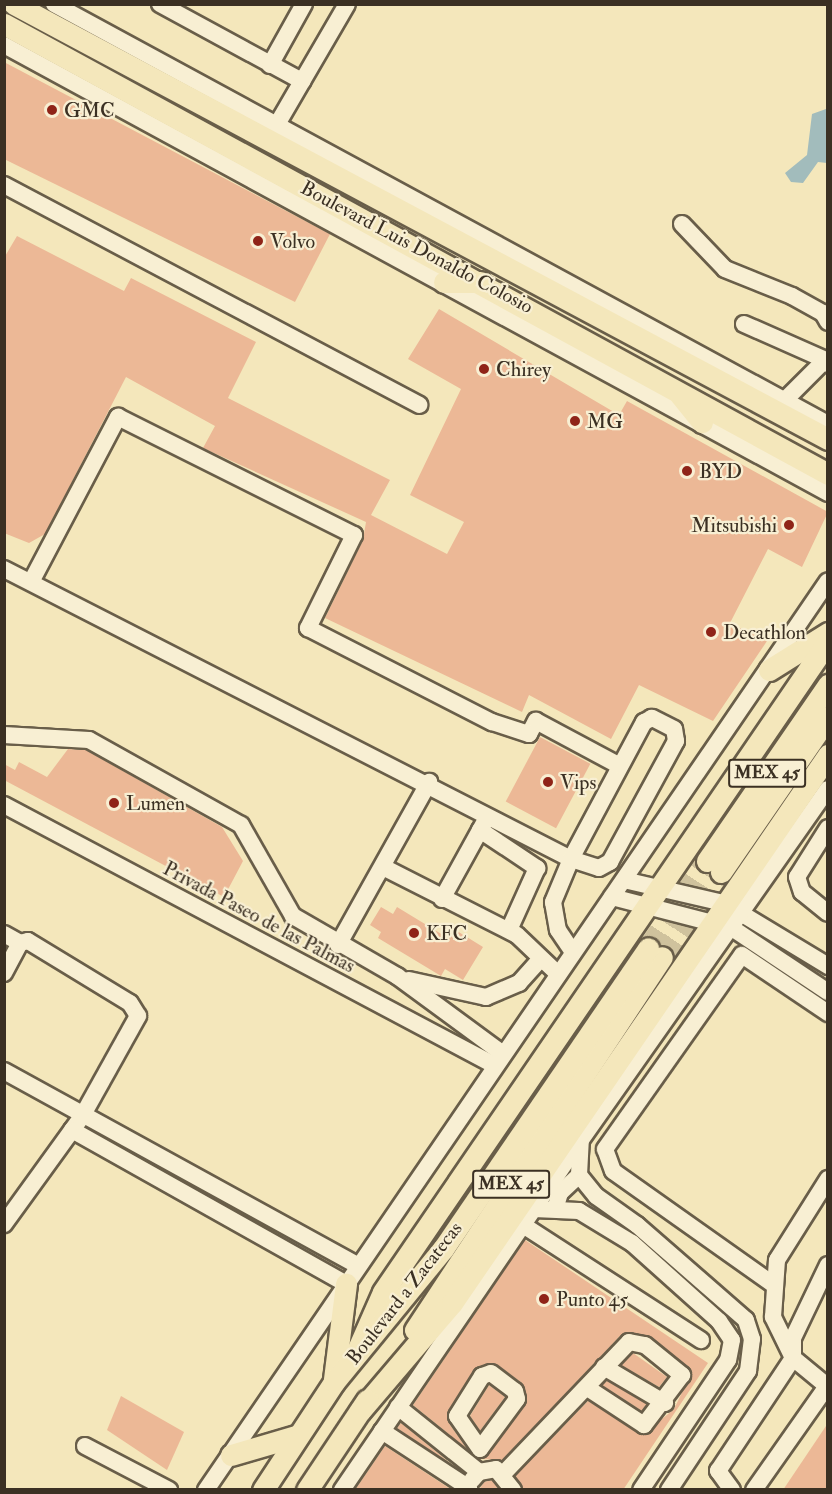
<!DOCTYPE html>
<style>
body{margin:0}
#map{position:relative;width:832px;height:1494px;overflow:hidden;background:#f4e7bb;font-family:"IM FELL Double Pica",serif}
div>[style]{position:absolute}
.water>*{inset:0;background:#a2bcbc}
.building>*{inset:0;background:#ecb896;transform-origin:0 0}
.major-tunnel>*{height:21px;margin-top:-10.5px;transform-origin:0;background:repeating-linear-gradient(90deg,#cfc29d 0 21px,transparent 0 31px)}
.roads{filter:drop-shadow(2px 0 #695e49) drop-shadow(-2px 0 #695e49) drop-shadow(0 2px #695e49) drop-shadow(0 -2px #695e49)}
.minor>*{height:16px;margin:-8px;padding:0 8px;transform-origin:8px;border-radius:8px;background:#f8efd3}
.major>*{height:21px;margin:-10.5px;padding:0 10.5px;transform-origin:10.5px;border-radius:10.5px;background:#f4e7bb}
.dots>*{width:16px;height:16px;translate:-50% -50%;box-sizing:border-box;border:3px solid #f8efd3;border-radius:50%}
span{translate:-50% -50%;white-space:nowrap;text-align:center;line-height:1.15;-webkit-text-stroke:4.5px #f8efd3;paint-order:stroke}
.shield-label span{padding:2px 4px;background:#f8efd3;border:2px solid;border-radius:4px;-webkit-text-stroke-width:0}
.shield-label{font-size:18px;color:#3b3023;font-weight:700}
.poi-label{font-size:20px;color:#3b3023}
.left{translate:0 -50%;text-align:left}
.right{translate:-100% -50%;text-align:right}
.street-label{font-size:20px;color:#3b3023}
.frame{position:absolute;inset:0;border:6px solid #3b3023;pointer-events:none}
</style>
<div id="map">
<div class="water">
<i style="clip-path:polygon(826px 109px,827px 163px,818px 162px,803px 183px,791px 182px,785px 173px,807px 155px,812px 114px)"></i>
</div>
<div class="building">
<i style="clip-path:polygon(4px 62px,330px 234px,295px 302px,4px 159px)"></i>
<i style="clip-path:polygon(17px 236px,124px 291px,131px 278px,256px 342px,228px 398px,390px 480px,371px 515px,447px 554px,464px 522px,410px 495px,461px 389px,408px 359px,439px 309px,619px 415px,627px 401px,828px 512px,802px 567px,768px 549px,730px 623px,767px 641px,713px 721px,639px 685px,611px 739px,529px 695px,522px 712px,325px 618px,363px 540px,366px 522px,203px 448px,215px 426px,126px 377px,45px 534px,29px 543px,4px 533px,4px 258px)"></i>
<i style="left:540px;top:737px;width:57px;height:73px;rotate:28deg"></i>
<i style="clip-path:polygon(68px 749px,86px 750px,222px 827px,243px 861px,224px 897px,4px 780px,4px 764px,15px 770px,19px 762px,47px 777px)"></i>
<i style="clip-path:polygon(381px 907px,393px 914px,397px 907px,443px 935px,449px 926px,483px 947px,463px 980px,445px 969px,441px 976px,378px 938px,381px 932px,370px 925px)"></i>
<i style="clip-path:polygon(525px 1240px,708px 1363px,623px 1490px,523px 1490px,515px 1476px,588px 1401px,643px 1435px,674px 1409px,692px 1372px,647px 1335px,621px 1335px,502px 1460px,480px 1459px,527px 1397px,522px 1383px,497px 1365px,474px 1370px,448px 1411px,448px 1422px,467px 1449px,413px 1405px)"></i>
<i style="clip-path:polygon(633px 1353px,667px 1377px,659px 1387px,621px 1365px)"></i>
<i style="clip-path:polygon(607px 1381px,647px 1404px,642px 1411px,602px 1385px)"></i>
<i style="clip-path:polygon(489px 1385px,505px 1397px,480px 1431px,470px 1416px)"></i>
<i style="clip-path:polygon(121px 1396px,184px 1432px,167px 1470px,107px 1430px)"></i>
<i style="clip-path:polygon(401px 1423px,455px 1467px,397px 1428px)"></i>
<i style="clip-path:polygon(828px 1423px,828px 1490px,783px 1490px)"></i>
<i style="clip-path:polygon(385px 1446px,452px 1490px,355px 1490px)"></i>
<i style="clip-path:polygon(492px 1480px,499px 1490px,479px 1490px,484px 1482px)"></i>
</div>
<div class="major-tunnel">
<i style="left:648px;top:948px;width:105px;rotate:-55.9deg"></i>
<i style="left:662px;top:957px;width:103px;rotate:-55.2deg"></i>
</div>
<div class="roads">
<div class="minor">
<i style="left:54px;top:4px;width:881px;rotate:28.49deg"></i>
<i style="left:160px;top:4px;width:162px;rotate:28.5deg"></i>
<i style="left:4px;top:45px;width:938px;rotate:28.53deg"></i>
<i style="left:270px;top:65px;width:70px;rotate:-60.9deg"></i>
<i style="left:272px;top:133px;width:149px;rotate:-59.8deg"></i>
<i style="left:4px;top:185px;width:470px;rotate:27.9deg"></i>
<i style="left:682px;top:224px;width:62px;rotate:46.3deg"></i>
<i style="left:725px;top:269px;width:72px;rotate:21.9deg"></i>
<i style="left:792px;top:296px;width:35px;rotate:29deg"></i>
<i style="left:823px;top:313px;width:10px;rotate:61deg"></i>
<i style="left:744px;top:324px;width:92px;rotate:23.8deg"></i>
<i style="left:784px;top:401px;width:55px;rotate:-45deg"></i>
<i style="left:823px;top:362px;width:5px;rotate:22deg"></i>
<i style="left:4px;top:569px;width:637px;rotate:27.09deg"></i>
<i style="left:571px;top:859px;width:29px;rotate:18deg"></i>
<i style="left:599px;top:868px;width:13px;rotate:-29deg"></i>
<i style="left:610px;top:862px;width:138px;rotate:-61.4deg"></i>
<i style="left:676px;top:741px;width:12px;rotate:-99deg"></i>
<i style="left:674px;top:729px;width:25px;rotate:-153deg"></i>
<i style="left:652px;top:718px;width:9px;rotate:153deg"></i>
<i style="left:644px;top:722px;width:155px;rotate:118.1deg"></i>
<i style="left:571px;top:859px;width:47px;rotate:112.7deg"></i>
<i style="left:553px;top:902px;width:28px;rotate:80deg"></i>
<i style="left:558px;top:930px;width:27px;rotate:56deg"></i>
<i style="left:31px;top:582px;width:187px;rotate:-62.2deg"></i>
<i style="left:118px;top:417px;width:264px;rotate:26.6deg"></i>
<i style="left:354px;top:535px;width:104px;rotate:116.3deg"></i>
<i style="left:308px;top:628px;width:207px;rotate:27.1deg"></i>
<i style="left:492px;top:722px;width:39px;rotate:18deg"></i>
<i style="left:529px;top:734px;width:15px;rotate:-62deg"></i>
<i style="left:536px;top:721px;width:95px;rotate:28.2deg"></i>
<i style="left:4px;top:735px;width:85px;rotate:3.4deg"></i>
<i style="left:89px;top:740px;width:174px;rotate:29.2deg"></i>
<i style="left:241px;top:825px;width:105px;rotate:60.3deg"></i>
<i style="left:293px;top:916px;width:120px;rotate:30deg"></i>
<i style="left:397px;top:976px;width:130px;rotate:36.3deg"></i>
<i style="left:4px;top:805px;width:555px;rotate:27.95deg"></i>
<i style="left:828px;top:828px;width:58px;rotate:122.3deg"></i>
<i style="left:797px;top:877px;width:16px;rotate:72deg"></i>
<i style="left:802px;top:892px;width:33px;rotate:39deg"></i>
<i style="left:480px;top:830px;width:69px;rotate:33.7deg"></i>
<i style="left:537px;top:868px;width:68px;rotate:114.3deg"></i>
<i style="left:383px;top:867px;width:150px;rotate:26.9deg"></i>
<i style="left:517px;top:935px;width:57px;rotate:43.6deg"></i>
<i style="left:624px;top:880px;width:103px;rotate:13deg"></i>
<i style="left:724px;top:903px;width:122px;rotate:31.2deg"></i>
<i style="left:612px;top:897px;width:124px;rotate:14.5deg"></i>
<i style="left:732px;top:928px;width:115px;rotate:33.7deg"></i>
<i style="left:442px;top:899px;width:89px;rotate:-61.1deg"></i>
<i style="left:4px;top:934px;width:18px;rotate:29deg"></i>
<i style="left:338px;top:945px;width:187px;rotate:-60.8deg"></i>
<i style="left:4px;top:973px;width:34px;rotate:-62deg"></i>
<i style="left:20px;top:943px;width:8px;rotate:-14deg"></i>
<i style="left:28px;top:941px;width:119px;rotate:31.3deg"></i>
<i style="left:130px;top:1003px;width:15px;rotate:58deg"></i>
<i style="left:138px;top:1016px;width:113px;rotate:119.1deg"></i>
<i style="left:83px;top:1115px;width:135px;rotate:125.9deg"></i>
<i style="left:409px;top:980px;width:79px;rotate:12.4deg"></i>
<i style="left:486px;top:997px;width:36px;rotate:-23deg"></i>
<i style="left:519px;top:983px;width:30px;rotate:-48deg"></i>
<i style="left:4px;top:1071px;width:404px;rotate:28.8deg"></i>
<i style="left:72px;top:1130px;width:314px;rotate:29.3deg"></i>
<i style="left:522px;top:1201px;width:14px;rotate:34deg"></i>
<i style="left:534px;top:1209px;width:45px;rotate:2.5deg"></i>
<i style="left:579px;top:1211px;width:62px;rotate:31.1deg"></i>
<i style="left:632px;top:1243px;width:117px;rotate:41.9deg"></i>
<i style="left:719px;top:1321px;width:23px;rotate:56deg"></i>
<i style="left:732px;top:1340px;width:20px;rotate:101deg"></i>
<i style="left:728px;top:1360px;width:156px;rotate:123.8deg"></i>
<i style="left:556px;top:1206px;width:14px;rotate:-73deg"></i>
<i style="left:560px;top:1193px;width:26px;rotate:-43deg"></i>
<i style="left:523px;top:1225px;width:212px;rotate:32.9deg"></i>
<i style="left:774px;top:1285px;width:197px;rotate:-144.7deg"></i>
<i style="left:613px;top:1171px;width:23px;rotate:-110deg"></i>
<i style="left:605px;top:1149px;width:237px;rotate:-54.8deg"></i>
<i style="left:742px;top:955px;width:104px;rotate:34deg"></i>
<i style="left:604px;top:1367px;width:71px;rotate:30.5deg"></i>
<i style="left:491px;top:1373px;width:30px;rotate:37deg"></i>
<i style="left:515px;top:1391px;width:8px;rotate:76deg"></i>
<i style="left:517px;top:1399px;width:62px;rotate:126.5deg"></i>
<i style="left:480px;top:1449px;width:40px;rotate:-124.9deg"></i>
<i style="left:457px;top:1416px;width:47px;rotate:-58deg"></i>
<i style="left:482px;top:1376px;width:9px;rotate:-18deg"></i>
<i style="left:398px;top:1407px;width:104px;rotate:38.7deg"></i>
<i style="left:382px;top:1431px;width:104px;rotate:33.2deg"></i>
<i style="left:85px;top:1446px;width:95px;rotate:27.6deg"></i>
<i style="left:504px;top:1473px;width:181px;rotate:-46.3deg"></i>
<i style="left:629px;top:1342px;width:16px;rotate:11deg"></i>
<i style="left:645px;top:1345px;width:48px;rotate:39deg"></i>
<i style="left:682px;top:1375px;width:63px;rotate:127.2deg"></i>
<i style="left:644px;top:1425px;width:66px;rotate:-146.8deg"></i>
<i style="left:472px;top:1480px;width:11px;rotate:-49deg"></i>
<i style="left:479px;top:1472px;width:17px;rotate:-10deg"></i>
<i style="left:496px;top:1469px;width:27px;rotate:51deg"></i>
<i style="left:206px;top:1490px;width:1101px;rotate:-55.62deg"></i>
<i style="left:342px;top:1490px;width:417px;rotate:-55.7deg"></i>
<i style="left:669px;top:1490px;width:143px;rotate:-56.4deg"></i>
<i style="left:748px;top:1371px;width:32px;rotate:-83deg"></i>
<i style="left:752px;top:1339px;width:20px;rotate:-108deg"></i>
<i style="left:746px;top:1320px;width:145px;rotate:-138.9deg"></i>
<i style="left:637px;top:1225px;width:50px;rotate:-144.7deg"></i>
<i style="left:596px;top:1196px;width:27px;rotate:-129deg"></i>
<i style="left:579px;top:1175px;width:35px;rotate:-87deg"></i>
<i style="left:581px;top:1140px;width:429px;rotate:-54.9deg"></i>
<i style="left:732px;top:1490px;width:24px;rotate:-126deg"></i>
<i style="left:718px;top:1471px;width:136px;rotate:-56.4deg"></i>
<i style="left:793px;top:1358px;width:20px;rotate:-90deg"></i>
<i style="left:793px;top:1338px;width:81px;rotate:-64.4deg"></i>
<i style="left:754px;top:1490px;width:127px;rotate:-54.9deg"></i>
<i style="left:827px;top:1386px;width:44px;rotate:-140.5deg"></i>
<i style="left:793px;top:1358px;width:46px;rotate:-116deg"></i>
<i style="left:773px;top:1317px;width:57px;rotate:-86deg"></i>
<i style="left:777px;top:1260px;width:96px;rotate:-57.8deg"></i>
</div>
<div class="major">
<i style="left:14px;top:4px;width:923px;rotate:28.12deg"></i>
<i style="left:4px;top:24px;width:939px;rotate:28.64deg"></i>
<i style="left:444px;top:282px;width:36px"></i>
<i style="left:680px;top:395px;width:35px;rotate:51deg"></i>
<i style="left:769px;top:670px;width:70px;rotate:-32.1deg"></i>
<i style="left:707px;top:861px;width:214px;rotate:-55.5deg"></i>
<i style="left:721px;top:872px;width:188px;rotate:-55.4deg"></i>
<i style="left:415px;top:1330px;width:447px;rotate:-56.5deg"></i>
<i style="left:357px;top:1351px;width:64px;rotate:-66.2deg"></i>
<i style="left:383px;top:1292px;width:789px;rotate:-55.64deg"></i>
<i style="left:334px;top:1379px;width:96px;rotate:-82.8deg"></i>
<i style="left:360px;top:1411px;width:142px;rotate:-49.6deg"></i>
<i style="left:452px;top:1303px;width:665px;rotate:-55.54deg"></i>
<i style="left:231px;top:1455px;width:68px;rotate:-16.3deg"></i>
<i style="left:263px;top:1490px;width:129px;rotate:-56.7deg"></i>
<i style="left:334px;top:1382px;width:172px;rotate:-50.7deg"></i>
<i style="left:443px;top:1249px;width:364px;rotate:-55.7deg"></i>
<i style="left:307px;top:1490px;width:108px;rotate:-56.3deg"></i>
</div>
</div>
<div class="dots">
<i style="left:52px;top:110px;background:#8f2418"></i>
<i style="left:258px;top:241px;background:#8f2418"></i>
<i style="left:484px;top:369px;background:#8f2418"></i>
<i style="left:575px;top:421px;background:#8f2418"></i>
<i style="left:687px;top:471px;background:#8f2418"></i>
<i style="left:789px;top:525px;background:#8f2418"></i>
<i style="left:711px;top:632px;background:#8f2418"></i>
<i style="left:548px;top:782px;background:#8f2418"></i>
<i style="left:114px;top:803px;background:#8f2418"></i>
<i style="left:414px;top:933px;background:#8f2418"></i>
<i style="left:544px;top:1299px;background:#8f2418"></i>
</div>
<div class="shield-label">
<span style="left:767px;top:773px">MEX 45</span>
<span style="left:511px;top:1184px">MEX 45</span>
</div>
<div class="poi-label">
<span class="left" style="left:64px;top:110px">GMC</span>
<span class="left" style="left:270px;top:241px">Volvo</span>
<span class="left" style="left:496px;top:369px">Chirey</span>
<span class="left" style="left:587px;top:421px">MG</span>
<span class="left" style="left:699px;top:471px">BYD</span>
<span class="right" style="left:777px;top:525px">Mitsubishi</span>
<span class="left" style="left:723px;top:632px">Decathlon</span>
<span class="left" style="left:560px;top:782px">Vips</span>
<span class="left" style="left:126px;top:803px">Lumen</span>
<span class="left" style="left:426px;top:933px">KFC</span>
<span class="left" style="left:556px;top:1299px">Punto 45</span>
</div>
<div class="street-label">
<span style="left:417px;top:247px;rotate:28deg">Boulevard Luis Donaldo Colosio</span>
<span style="left:259px;top:917px;rotate:28deg">Privada Paseo de las Palmas</span>
<span style="left:404px;top:1293px;rotate:-52deg">Boulevard a Zacatecas</span>
</div>
<div class="frame"></div>
</div>
